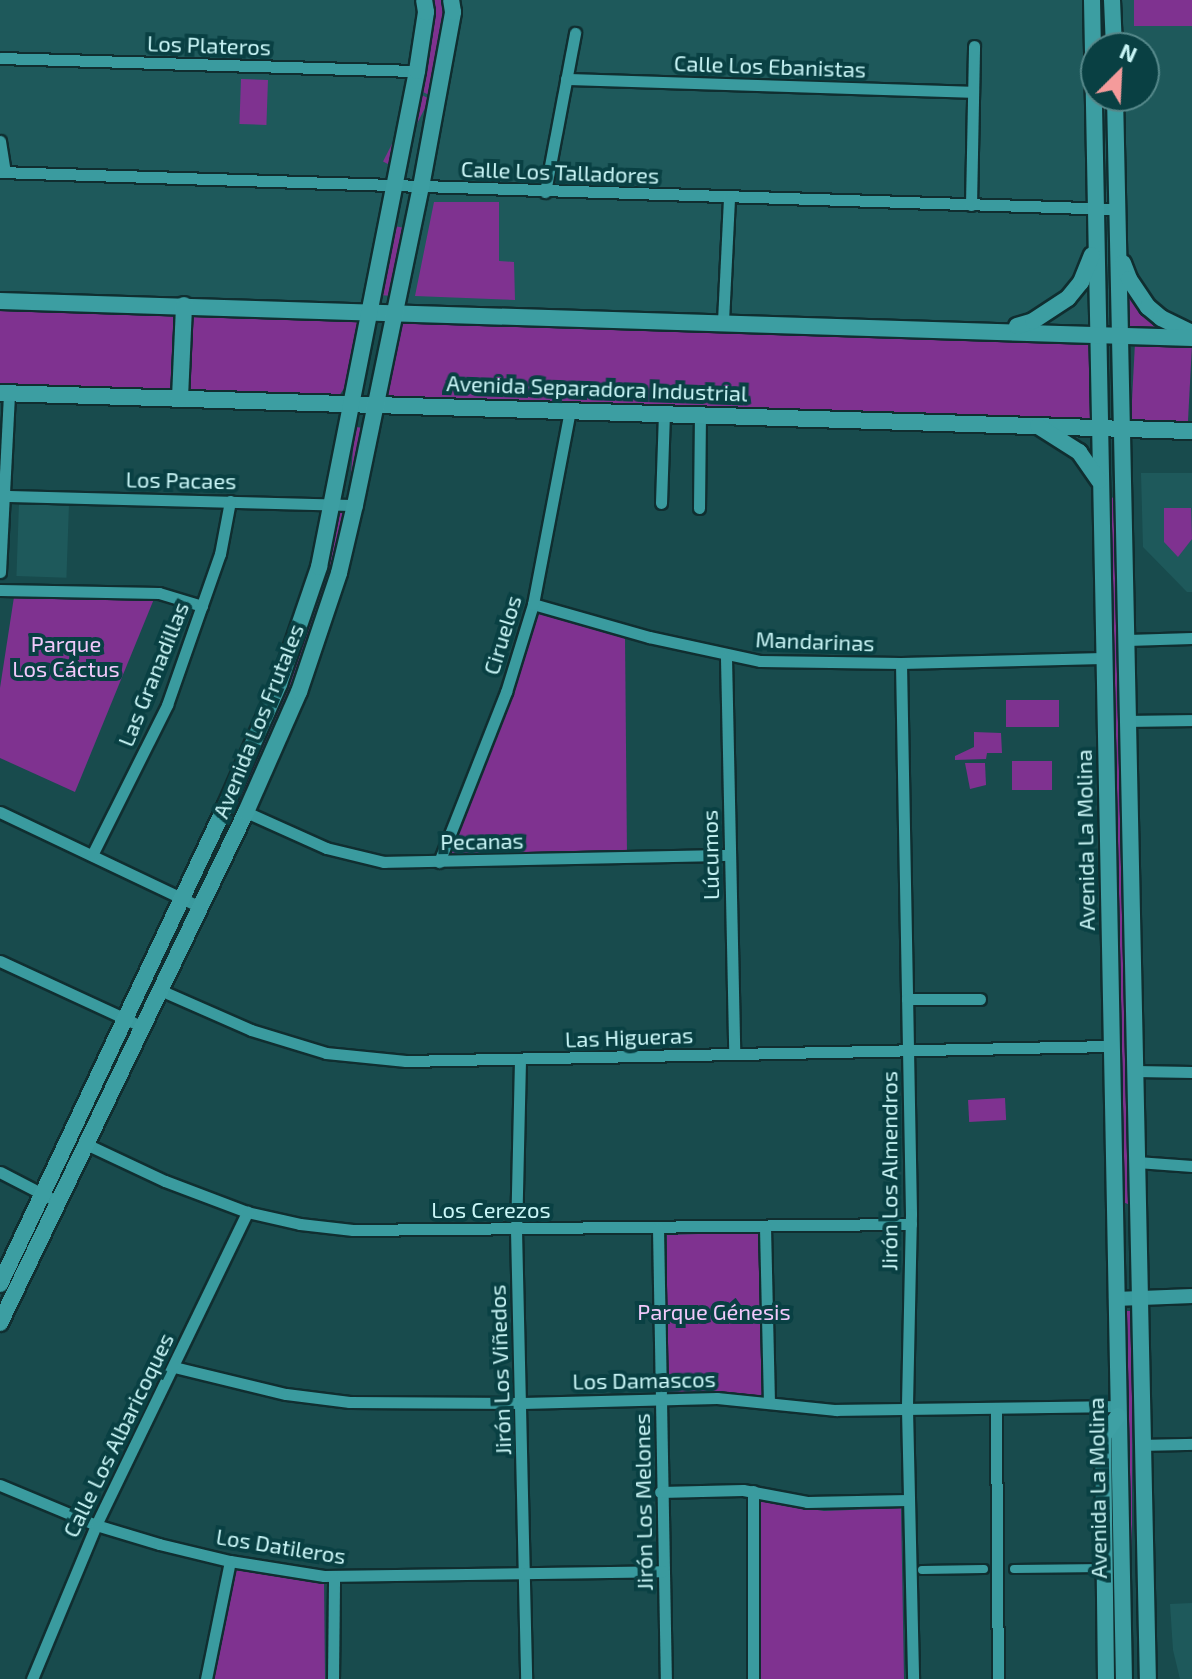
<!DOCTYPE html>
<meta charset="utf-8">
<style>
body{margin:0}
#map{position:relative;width:1192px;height:1679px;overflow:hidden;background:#184b4d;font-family:"Exo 2",sans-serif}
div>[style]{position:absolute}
.built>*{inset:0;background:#1e595b;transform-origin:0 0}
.green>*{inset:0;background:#7f3290;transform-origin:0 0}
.roads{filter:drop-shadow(2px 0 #102e30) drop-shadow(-2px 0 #102e30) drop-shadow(0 2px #102e30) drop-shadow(0 -2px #102e30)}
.pedestrian>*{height:8px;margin:-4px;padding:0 4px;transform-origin:4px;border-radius:4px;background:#3a9b9f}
.minor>*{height:11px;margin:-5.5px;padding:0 5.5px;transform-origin:5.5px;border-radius:5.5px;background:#3a9b9f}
.tertiary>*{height:14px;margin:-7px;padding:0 7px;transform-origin:7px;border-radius:7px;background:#3a9b9f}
.secondary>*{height:16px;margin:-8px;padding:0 8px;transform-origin:8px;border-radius:8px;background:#3c9ea2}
.primary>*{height:16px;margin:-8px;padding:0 8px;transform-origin:8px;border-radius:8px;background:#3ea0a4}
span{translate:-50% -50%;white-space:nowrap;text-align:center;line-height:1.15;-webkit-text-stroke:8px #094043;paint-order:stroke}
.street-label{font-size:22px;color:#caf6f7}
.park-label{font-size:22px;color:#f1c9fb}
.north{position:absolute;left:1080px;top:32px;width:80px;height:80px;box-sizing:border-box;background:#094043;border:2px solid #56898b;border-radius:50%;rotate:24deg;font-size:22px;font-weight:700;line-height:32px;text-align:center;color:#caf6f7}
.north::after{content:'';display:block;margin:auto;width:28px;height:36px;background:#f59b9b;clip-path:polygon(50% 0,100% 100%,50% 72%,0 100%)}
</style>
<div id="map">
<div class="built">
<i style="clip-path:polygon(evenodd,0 0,1192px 0,1192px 333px,978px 322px,0 294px,0 0,1096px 48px,1144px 48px,1144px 96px,1096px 96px,1096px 48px)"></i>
<i style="clip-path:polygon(1141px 473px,1192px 473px,1192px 592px,1187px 592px,1143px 547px)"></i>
<i style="left:19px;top:503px;width:50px;height:73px;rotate:2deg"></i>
<i style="clip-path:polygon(1192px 1603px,1192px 1679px,1180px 1679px,1173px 1650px,1170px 1604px)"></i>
</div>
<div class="green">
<i style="clip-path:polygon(431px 0,444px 0,446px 8px,431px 96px,419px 90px)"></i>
<i style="left:1134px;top:0;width:58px;height:26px"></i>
<i style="left:241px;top:79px;width:27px;height:45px;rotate:2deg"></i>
<i style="left:418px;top:93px;width:13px;height:77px;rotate:27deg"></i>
<i style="clip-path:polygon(434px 202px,499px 202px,499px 261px,514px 262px,515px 300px,415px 296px)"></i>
<i style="clip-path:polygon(394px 226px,405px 228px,393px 296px,379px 295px)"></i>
<i style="clip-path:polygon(1128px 295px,1141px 311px,1182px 333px,1130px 331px)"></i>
<i style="clip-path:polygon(0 310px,361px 317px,347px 384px,339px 396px,0 387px)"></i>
<i style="clip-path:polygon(400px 320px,1090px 339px,1093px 422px,392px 397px,385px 392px)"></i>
<i style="left:1135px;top:343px;width:57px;height:78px;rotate:3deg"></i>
<i style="left:355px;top:427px;width:11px;height:72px;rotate:5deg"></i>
<i style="clip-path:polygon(1113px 497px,1118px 521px,1130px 1205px,1123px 1202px,1107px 505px)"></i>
<i style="clip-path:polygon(1164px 508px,1191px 508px,1192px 539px,1178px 557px,1164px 542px)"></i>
<i style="clip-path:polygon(345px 510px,348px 512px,334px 572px,292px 693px,200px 895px,194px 897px,191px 893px,325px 569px,340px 511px)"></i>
<i style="clip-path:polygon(156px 594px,75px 792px,0 758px,0 688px,14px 597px)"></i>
<i style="clip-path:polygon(534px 609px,625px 637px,627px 855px,444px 859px)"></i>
<i style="left:1006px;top:700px;width:53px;height:27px"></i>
<i style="clip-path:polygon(974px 732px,1001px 733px,1002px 753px,987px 753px,986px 759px,955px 760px,955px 756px,974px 747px)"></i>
<i style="left:1012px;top:761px;width:40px;height:29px"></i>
<i style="clip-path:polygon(965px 763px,985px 763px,986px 785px,970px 789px)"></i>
<i style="clip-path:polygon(183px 910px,192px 913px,145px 1013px,140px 1008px,148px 985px)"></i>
<i style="clip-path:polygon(134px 1028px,56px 1197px,50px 1192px,129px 1029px)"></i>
<i style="left:1005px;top:1098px;width:22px;height:37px;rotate:87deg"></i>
<i style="clip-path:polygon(760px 1232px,764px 1392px,760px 1396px,670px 1395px,665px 1389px,667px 1235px)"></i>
<i style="left:1125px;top:1311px;width:7px;height:267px"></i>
<i style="clip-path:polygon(758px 1501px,824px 1511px,901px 1508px,904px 1679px,759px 1679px)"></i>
<i style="clip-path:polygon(232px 1568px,324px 1580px,325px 1679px,211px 1679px)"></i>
</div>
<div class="roads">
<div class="pedestrian">
<i style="left:1014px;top:1569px;width:91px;rotate:-0.6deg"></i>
<i style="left:922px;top:1570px;width:62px;rotate:-0.9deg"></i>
</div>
<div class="minor">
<i style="left:0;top:58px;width:417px;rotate:1.8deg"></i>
<i style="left:566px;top:79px;width:406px;rotate:1.8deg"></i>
<i style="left:0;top:141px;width:30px;rotate:81deg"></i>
<i style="left:0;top:172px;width:1119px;rotate:1.9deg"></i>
<i style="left:545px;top:192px;width:162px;rotate:-79.3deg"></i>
<i style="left:971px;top:205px;width:159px;rotate:-88.9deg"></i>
<i style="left:723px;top:321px;width:123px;rotate:-87.2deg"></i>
<i style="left:5px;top:496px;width:350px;rotate:1.5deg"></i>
<i style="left:661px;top:503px;width:91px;rotate:-88.1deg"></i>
<i style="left:699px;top:508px;width:94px;rotate:-89.4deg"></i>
<i style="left:0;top:572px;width:179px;rotate:-87.1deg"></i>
<i style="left:0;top:590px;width:159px;rotate:1.1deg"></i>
<i style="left:159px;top:593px;width:45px;rotate:16.8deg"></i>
<i style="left:533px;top:604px;width:121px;rotate:15.9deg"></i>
<i style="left:649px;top:637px;width:114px;rotate:12.2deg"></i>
<i style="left:760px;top:661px;width:141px;rotate:0.8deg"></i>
<i style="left:901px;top:663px;width:202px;rotate:-1.4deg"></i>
<i style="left:1127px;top:640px;width:65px;rotate:-1.8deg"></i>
<i style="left:726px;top:657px;width:397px;rotate:88.8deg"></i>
<i style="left:901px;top:663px;width:551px;rotate:88.96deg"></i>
<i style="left:911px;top:1214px;width:195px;rotate:91.2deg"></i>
<i style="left:907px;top:1409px;width:270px;rotate:88.7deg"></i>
<i style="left:1129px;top:721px;width:63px;rotate:-0.9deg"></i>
<i style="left:0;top:812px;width:221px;rotate:25.4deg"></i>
<i style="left:246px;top:812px;width:88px;rotate:24.2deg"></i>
<i style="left:326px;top:848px;width:60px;rotate:13.6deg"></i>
<i style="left:384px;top:862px;width:345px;rotate:-1.2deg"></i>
<i style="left:92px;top:855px;width:168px;rotate:-63.4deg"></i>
<i style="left:167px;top:705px;width:160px;rotate:-70.7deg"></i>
<i style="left:220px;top:554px;width:54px;rotate:-79.3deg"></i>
<i style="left:439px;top:862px;width:183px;rotate:-68.5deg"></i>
<i style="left:506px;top:692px;width:92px;rotate:-72.9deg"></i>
<i style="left:533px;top:604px;width:197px;rotate:-79.2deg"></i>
<i style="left:0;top:961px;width:157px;rotate:24.8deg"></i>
<i style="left:160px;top:990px;width:99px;rotate:23.7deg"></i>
<i style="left:251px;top:1030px;width:78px;rotate:17deg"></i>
<i style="left:326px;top:1053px;width:80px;rotate:5.7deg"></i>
<i style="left:406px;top:1061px;width:705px;rotate:-1.22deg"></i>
<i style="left:907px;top:999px;width:73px"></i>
<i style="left:520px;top:1060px;width:170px;rotate:91.3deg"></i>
<i style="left:516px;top:1230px;width:449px;rotate:88.7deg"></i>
<i style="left:1135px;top:1071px;width:57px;rotate:1deg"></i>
<i style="left:86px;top:1144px;width:87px;rotate:25.1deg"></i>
<i style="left:165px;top:1181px;width:88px;rotate:20.7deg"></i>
<i style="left:247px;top:1212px;width:54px;rotate:12.8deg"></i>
<i style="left:300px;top:1224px;width:53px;rotate:6.5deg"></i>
<i style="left:353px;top:1230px;width:558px;rotate:-0.62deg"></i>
<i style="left:1137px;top:1162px;width:55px;rotate:4.2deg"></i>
<i style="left:0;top:1172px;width:65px;rotate:27.3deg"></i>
<i style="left:765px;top:1227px;width:174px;rotate:88.7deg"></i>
<i style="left:658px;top:1228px;width:451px;rotate:89deg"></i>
<i style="left:174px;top:1367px;width:115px;rotate:13.6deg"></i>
<i style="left:286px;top:1394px;width:64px;rotate:7.2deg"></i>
<i style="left:349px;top:1402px;width:173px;rotate:0.3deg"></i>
<i style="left:522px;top:1403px;width:195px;rotate:-1.5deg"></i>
<i style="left:717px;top:1398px;width:120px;rotate:5.8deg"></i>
<i style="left:836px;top:1410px;width:281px;rotate:-0.8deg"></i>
<i style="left:996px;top:1410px;width:269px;rotate:89.6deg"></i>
<i style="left:1143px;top:1445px;width:49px;rotate:-1.2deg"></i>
<i style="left:0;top:1485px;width:104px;rotate:22.6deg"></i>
<i style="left:96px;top:1525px;width:66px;rotate:16.8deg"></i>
<i style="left:159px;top:1544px;width:73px;rotate:13.5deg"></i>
<i style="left:230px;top:1561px;width:95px;rotate:9.1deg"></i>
<i style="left:324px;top:1576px;width:339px;rotate:-0.8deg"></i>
<i style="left:660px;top:1492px;width:83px;rotate:-1.4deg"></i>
<i style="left:743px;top:1490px;width:65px;rotate:10.6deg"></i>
<i style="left:807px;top:1502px;width:101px;rotate:-1.1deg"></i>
<i style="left:32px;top:1679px;width:167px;rotate:-67.4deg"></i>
<i style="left:96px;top:1525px;width:348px;rotate:-64.2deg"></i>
<i style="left:206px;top:1679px;width:120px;rotate:-78.5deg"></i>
<i style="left:333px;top:1679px;width:102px;rotate:-89.4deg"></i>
<i style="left:753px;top:1679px;width:188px;rotate:-90deg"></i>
</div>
<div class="tertiary">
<i style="left:1116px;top:1299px;width:76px;rotate:-2.3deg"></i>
</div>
<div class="secondary">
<i style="left:1092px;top:0;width:1679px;rotate:88.91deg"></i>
<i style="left:1112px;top:0;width:48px;rotate:87.6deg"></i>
<i style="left:1115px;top:96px;width:1583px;rotate:88.81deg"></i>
<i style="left:1123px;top:263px;width:17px;rotate:69deg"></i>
<i style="left:1129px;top:279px;width:34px;rotate:56deg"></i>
<i style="left:1148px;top:307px;width:17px;rotate:40deg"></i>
<i style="left:1161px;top:318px;width:32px;rotate:26deg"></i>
<i style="left:0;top:301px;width:1193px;rotate:1.78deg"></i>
<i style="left:1017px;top:326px;width:17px;rotate:-17deg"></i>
<i style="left:1033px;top:321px;width:42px;rotate:-33.3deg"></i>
<i style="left:1068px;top:298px;width:21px;rotate:-51deg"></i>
<i style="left:1081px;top:282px;width:29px;rotate:-68deg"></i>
<i style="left:0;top:393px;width:1193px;rotate:1.83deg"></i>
<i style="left:180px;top:398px;width:93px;rotate:-87.5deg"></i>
<i style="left:1038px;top:426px;width:49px;rotate:32.4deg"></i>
<i style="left:1079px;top:452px;width:35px;rotate:55deg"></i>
<i style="left:0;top:1284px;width:530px;rotate:-64.74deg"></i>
<i style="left:226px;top:805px;width:132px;rotate:-66.3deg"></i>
<i style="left:279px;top:684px;width:124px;rotate:-71.1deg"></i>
<i style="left:319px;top:567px;width:506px;rotate:-78.82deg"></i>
<i style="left:417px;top:71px;width:60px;rotate:-81.3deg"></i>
<i style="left:426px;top:12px;width:12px;rotate:-99deg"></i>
<i style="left:0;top:1323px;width:567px;rotate:-64.29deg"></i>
<i style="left:246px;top:812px;width:131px;rotate:-66.2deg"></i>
<i style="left:299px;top:692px;width:126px;rotate:-71.4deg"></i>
<i style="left:339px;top:573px;width:70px;rotate:-76.8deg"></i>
<i style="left:355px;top:505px;width:325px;rotate:-78.3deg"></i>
<i style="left:421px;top:187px;width:178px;rotate:-79.6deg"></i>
<i style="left:453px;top:12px;width:12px;rotate:-99deg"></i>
</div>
<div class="primary">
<i style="left:1106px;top:1679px;width:243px;rotate:-90.7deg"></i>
<i style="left:1103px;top:1436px;width:25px;rotate:-53deg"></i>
</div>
</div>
<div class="street-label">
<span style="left:209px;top:45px;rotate:2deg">Los Plateros</span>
<span style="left:770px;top:66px;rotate:2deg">Calle Los Ebanistas</span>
<span style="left:560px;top:172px;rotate:2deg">Calle Los Talladores</span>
<span style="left:597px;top:388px;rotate:2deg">Avenida Separadora Industrial</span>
<span style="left:181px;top:480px;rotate:1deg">Los Pacaes</span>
<span style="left:502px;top:635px;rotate:-73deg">Ciruelos</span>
<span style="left:815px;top:641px;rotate:2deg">Mandarinas</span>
<span style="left:153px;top:674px;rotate:-68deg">Las Granadillas</span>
<span style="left:258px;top:721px;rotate:-68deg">Avenida Los Frutales</span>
<span style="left:1085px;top:840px;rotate:-91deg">Avenida La Molina</span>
<span style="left:482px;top:841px;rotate:-1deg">Pecanas</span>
<span style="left:710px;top:855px;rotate:-91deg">Lúcumos</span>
<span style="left:629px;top:1037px;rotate:-2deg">Las Higueras</span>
<span style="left:889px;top:1171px;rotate:-90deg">Jirón Los Almendros</span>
<span style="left:491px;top:1210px">Los Cerezos</span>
<span style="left:500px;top:1370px;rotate:-92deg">Jirón Los Viñedos</span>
<span style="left:644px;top:1380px;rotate:-1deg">Los Damascos</span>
<span style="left:118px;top:1435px;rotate:-64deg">Calle Los Albaricoques</span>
<span style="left:1097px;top:1488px;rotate:-91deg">Avenida La Molina</span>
<span style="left:643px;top:1502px;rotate:-91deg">Jirón Los Melones</span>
<span style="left:281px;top:1546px;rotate:9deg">Los Datileros</span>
</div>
<div class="park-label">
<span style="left:66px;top:656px">Parque<br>Los Cáctus</span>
<span style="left:714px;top:1312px">Parque Génesis</span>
</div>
<div class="north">N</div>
</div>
